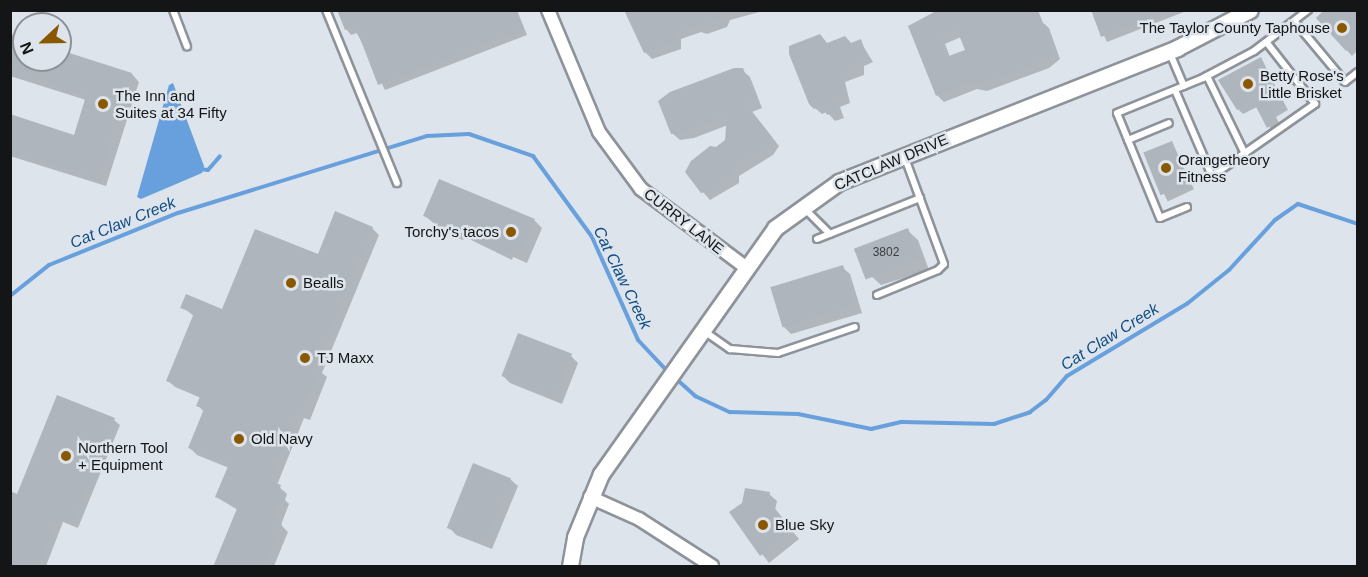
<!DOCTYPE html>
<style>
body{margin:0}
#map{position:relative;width:1368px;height:577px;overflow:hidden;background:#dee4eb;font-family:Helvetica,sans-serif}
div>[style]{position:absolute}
.water>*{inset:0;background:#67a0dc}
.shadow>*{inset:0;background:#0003;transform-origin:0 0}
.stream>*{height:4px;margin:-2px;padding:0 2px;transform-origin:2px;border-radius:2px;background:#67a0dc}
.building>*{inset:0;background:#afb5bc;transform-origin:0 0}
.roads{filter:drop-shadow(2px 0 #8e939a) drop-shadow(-2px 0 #8e939a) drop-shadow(0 2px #8e939a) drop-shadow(0 -2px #8e939a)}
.service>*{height:6px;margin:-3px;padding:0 3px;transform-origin:3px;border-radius:3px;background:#fff}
.minor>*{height:12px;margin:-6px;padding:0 6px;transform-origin:6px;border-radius:6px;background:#fff}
.tertiary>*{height:15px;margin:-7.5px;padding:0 7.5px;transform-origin:7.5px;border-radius:7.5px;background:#fff}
.dots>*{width:16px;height:16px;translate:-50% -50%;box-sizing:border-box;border:3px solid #dee4eb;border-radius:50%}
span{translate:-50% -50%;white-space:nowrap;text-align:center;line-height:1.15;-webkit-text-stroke:5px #dee4eb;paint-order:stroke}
.number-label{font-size:12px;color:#3a3d40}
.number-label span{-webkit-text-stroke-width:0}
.poi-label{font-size:15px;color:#131517}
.right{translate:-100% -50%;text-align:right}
.left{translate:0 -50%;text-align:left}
.street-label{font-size:15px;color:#131517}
.water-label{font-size:16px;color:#104d85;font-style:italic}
.frame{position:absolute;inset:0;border:12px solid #131517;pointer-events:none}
.north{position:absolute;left:12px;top:12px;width:60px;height:60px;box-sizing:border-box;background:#dee4eb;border:2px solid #8d9196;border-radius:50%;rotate:248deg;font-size:16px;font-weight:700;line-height:24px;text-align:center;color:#131517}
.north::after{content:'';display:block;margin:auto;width:21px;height:27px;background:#8a5801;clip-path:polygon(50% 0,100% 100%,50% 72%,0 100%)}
</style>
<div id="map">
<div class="water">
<i style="clip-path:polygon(173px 83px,204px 166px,202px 173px,141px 199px,137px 197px,169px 85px)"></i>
</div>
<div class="shadow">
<i style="clip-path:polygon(339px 10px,517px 10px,527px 35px,385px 90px,357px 33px,351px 35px,346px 29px)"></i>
<i style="clip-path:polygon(629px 10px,767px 10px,730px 20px,727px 27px,707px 34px,701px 32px,681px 39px,681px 49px,652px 59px,645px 52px)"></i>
<i style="clip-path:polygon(1092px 10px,1189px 10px,1107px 42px)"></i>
<i style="clip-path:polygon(1358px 16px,1358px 50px,1352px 56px,1318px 18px)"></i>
<i style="clip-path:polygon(evenodd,1041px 21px,1049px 28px,1060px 59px,1049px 68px,987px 91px,977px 89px,944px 102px,937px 95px,910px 27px,1041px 21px,961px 37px,967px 51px,950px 57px,945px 44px,961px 37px)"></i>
<i style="clip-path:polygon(10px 35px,24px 40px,24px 60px,60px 60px,60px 51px,132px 74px,139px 82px,106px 186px,10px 156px,10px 116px,75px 137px,86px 100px,10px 76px)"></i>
<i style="clip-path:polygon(860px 41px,873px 62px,864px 66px,864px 75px,845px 82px,850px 103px,840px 107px,844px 118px,835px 121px,827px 112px,822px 114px,815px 108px,831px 50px)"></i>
<i style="clip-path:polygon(1261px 59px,1288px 110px,1276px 117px,1281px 127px,1273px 132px,1257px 107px,1243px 114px,1238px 109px)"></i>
<i style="clip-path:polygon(742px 70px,750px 77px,762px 108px,752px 112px,779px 146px,773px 155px,739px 176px,739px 183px,710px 200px,703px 192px,717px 149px,726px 141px,728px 125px,694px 138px,680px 140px,672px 133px)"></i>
<i style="left:1172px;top:142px;width:52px;height:29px;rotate:65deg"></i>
<i style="clip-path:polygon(425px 216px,534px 220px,542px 228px,527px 263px,513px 257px,512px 260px,465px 237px,463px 240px,447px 234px)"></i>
<i style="clip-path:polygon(372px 228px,379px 235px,322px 373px,327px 377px,310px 420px,304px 418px,277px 485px,287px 494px,285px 500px,289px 504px,281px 525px,288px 532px,274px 566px,215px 566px,238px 510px,216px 497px,229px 468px,197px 455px,190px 448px,204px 412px,198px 405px,201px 398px,175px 387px,167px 380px,194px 316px,182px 307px,223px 311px)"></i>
<i style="clip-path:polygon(907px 230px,918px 240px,929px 270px,881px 285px,870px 275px)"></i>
<i style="clip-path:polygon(842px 267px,850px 274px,862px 313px,791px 334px,784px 327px)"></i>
<i style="clip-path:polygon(571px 356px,578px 363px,562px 404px,510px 383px,503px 376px)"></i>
<i style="clip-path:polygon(114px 420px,120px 425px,78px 528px,63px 522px,46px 566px,10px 566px,18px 496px)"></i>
<i style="clip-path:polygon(510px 479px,518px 486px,492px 549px,456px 535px,449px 527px)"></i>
<i style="clip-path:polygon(769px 494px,777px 501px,775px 510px,799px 539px,769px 563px,731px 513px)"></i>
</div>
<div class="stream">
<i style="left:200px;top:169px;width:8px;rotate:7deg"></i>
<i style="left:208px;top:170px;width:18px;rotate:-49deg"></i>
<i style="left:10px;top:296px;width:50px;rotate:-38.5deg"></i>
<i style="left:49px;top:265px;width:139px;rotate:-22deg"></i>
<i style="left:178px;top:213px;width:261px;rotate:-17.2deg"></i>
<i style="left:427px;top:136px;width:42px;rotate:-2.7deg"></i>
<i style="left:469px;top:134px;width:68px;rotate:19deg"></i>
<i style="left:533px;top:156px;width:100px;rotate:53.9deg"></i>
<i style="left:592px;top:237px;width:113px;rotate:65.9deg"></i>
<i style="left:638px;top:340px;width:44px;rotate:46.8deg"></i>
<i style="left:673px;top:376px;width:30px;rotate:42deg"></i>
<i style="left:695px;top:396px;width:38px;rotate:25deg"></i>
<i style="left:730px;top:412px;width:68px;rotate:1.7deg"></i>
<i style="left:798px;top:414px;width:75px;rotate:11.6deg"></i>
<i style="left:871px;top:429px;width:32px;rotate:-13deg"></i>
<i style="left:902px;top:422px;width:92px;rotate:1.2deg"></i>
<i style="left:994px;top:424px;width:38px;rotate:-18deg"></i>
<i style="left:1030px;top:412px;width:20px;rotate:-37deg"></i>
<i style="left:1046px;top:400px;width:32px;rotate:-49deg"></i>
<i style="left:1067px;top:376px;width:141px;rotate:-31.1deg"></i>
<i style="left:1188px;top:303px;width:53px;rotate:-38.8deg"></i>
<i style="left:1229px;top:270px;width:68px;rotate:-47.4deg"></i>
<i style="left:1275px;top:220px;width:28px;rotate:-35deg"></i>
<i style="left:1298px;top:204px;width:63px;rotate:18.4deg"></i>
</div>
<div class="building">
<i style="clip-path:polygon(337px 10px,515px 10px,522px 29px,378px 85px,360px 38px,353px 27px,345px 30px)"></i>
<i style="clip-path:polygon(624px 10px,724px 10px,720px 19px,674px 32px,674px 41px,644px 53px)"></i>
<i style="clip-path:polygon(evenodd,938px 10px,1038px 10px,1054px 52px,1041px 61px,986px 83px,969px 83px,936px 96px,908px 26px,938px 10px,957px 30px,965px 50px,946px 57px,939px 37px,957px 30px)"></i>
<i style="clip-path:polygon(1091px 10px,1168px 10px,1168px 11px,1101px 37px)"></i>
<i style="clip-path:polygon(1324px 10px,1354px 10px,1358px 14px,1358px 39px,1346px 51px,1316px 18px)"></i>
<i style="clip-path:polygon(10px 34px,24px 38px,24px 60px,60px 60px,60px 50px,132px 73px,99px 180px,10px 152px,10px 114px,74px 135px,86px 96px,10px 72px)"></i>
<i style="clip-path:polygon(820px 34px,827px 43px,845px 36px,851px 43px,861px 39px,867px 56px,858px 59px,858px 68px,839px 76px,844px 97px,835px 101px,839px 111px,827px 115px,823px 105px,814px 109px,809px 104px,789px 54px,789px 46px)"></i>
<i style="clip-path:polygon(1261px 57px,1284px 105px,1272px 111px,1277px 122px,1267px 128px,1253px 101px,1237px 110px,1218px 80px)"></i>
<i style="clip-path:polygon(734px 68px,743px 68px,755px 100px,746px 104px,772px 137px,766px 148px,733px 169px,732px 176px,714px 190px,701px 193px,685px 172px,691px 161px,710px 146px,716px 147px,725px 140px,727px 115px,686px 132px,671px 134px,658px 101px,670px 92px)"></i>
<i style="left:1172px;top:141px;width:46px;height:31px;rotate:68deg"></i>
<i style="clip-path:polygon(439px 179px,535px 219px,520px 256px,506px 250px,504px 254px,457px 230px,456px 234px,437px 227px,439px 222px,423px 216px)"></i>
<i style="clip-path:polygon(335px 211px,373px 227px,315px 367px,320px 369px,302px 414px,297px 412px,270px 481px,281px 485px,278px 494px,282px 496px,273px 520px,282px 524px,265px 567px,213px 567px,238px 506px,215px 497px,229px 464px,188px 448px,204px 409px,196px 406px,201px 394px,166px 381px,194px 313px,180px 308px,186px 294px,222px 309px,255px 229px,318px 254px)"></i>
<i style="left:908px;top:228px;width:33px;height:58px;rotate:69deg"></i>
<i style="left:843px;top:265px;width:42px;height:76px;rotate:73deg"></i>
<i style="left:518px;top:333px;width:58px;height:46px;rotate:21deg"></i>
<i style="clip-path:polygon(57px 395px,115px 418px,72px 524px,57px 518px,38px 567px,10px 567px,10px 491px,17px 494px)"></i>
<i style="left:473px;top:463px;width:41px;height:70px;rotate:22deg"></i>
<i style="clip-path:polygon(745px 488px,770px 492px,769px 501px,793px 531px,760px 556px,729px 512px,742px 503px)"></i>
</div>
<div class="roads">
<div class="service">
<i style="left:173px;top:10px;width:39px;rotate:69deg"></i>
<i style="left:326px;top:10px;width:187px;rotate:67.7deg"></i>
<i style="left:1295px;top:22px;width:78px;rotate:50.2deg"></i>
<i style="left:1345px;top:82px;width:16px;rotate:-38deg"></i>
<i style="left:1169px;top:51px;width:38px;rotate:67deg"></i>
<i style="left:1207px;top:76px;width:87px;rotate:64deg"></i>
<i style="left:1175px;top:90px;width:94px;rotate:66.7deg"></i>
<i style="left:1212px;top:176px;width:126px;rotate:-35deg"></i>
<i style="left:1315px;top:104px;width:78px;rotate:-128.2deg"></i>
<i style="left:1128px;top:140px;width:44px;rotate:-22.5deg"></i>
<i style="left:803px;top:207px;width:38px;rotate:45deg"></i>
<i style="left:1187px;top:207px;width:29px;rotate:158deg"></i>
<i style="left:1160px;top:218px;width:113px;rotate:-112.3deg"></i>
<i style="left:1117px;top:113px;width:93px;rotate:-22.1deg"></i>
<i style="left:1203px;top:78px;width:58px;rotate:-27.9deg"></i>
<i style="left:1254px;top:51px;width:68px;rotate:-37.2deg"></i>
<i style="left:817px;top:239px;width:111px;rotate:-21.7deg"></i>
<i style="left:877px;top:295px;width:66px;rotate:-22.3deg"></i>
<i style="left:938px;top:270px;width:8px;rotate:-45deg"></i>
<i style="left:944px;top:264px;width:113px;rotate:-110.2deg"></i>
<i style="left:704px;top:331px;width:32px;rotate:35deg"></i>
<i style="left:730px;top:349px;width:48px;rotate:4.8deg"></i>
<i style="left:778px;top:353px;width:81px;rotate:-18.7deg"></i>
</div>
<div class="minor">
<i style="left:548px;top:10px;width:132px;rotate:67.3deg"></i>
<i style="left:599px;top:132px;width:71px;rotate:53.6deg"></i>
<i style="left:641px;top:189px;width:129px;rotate:36.8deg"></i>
<i style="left:590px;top:497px;width:54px;rotate:24.2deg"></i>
<i style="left:639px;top:519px;width:87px;rotate:32.8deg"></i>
</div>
<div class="tertiary">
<i style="left:570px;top:566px;width:29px;rotate:-80deg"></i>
<i style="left:575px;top:537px;width:68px;rotate:-67.6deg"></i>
<i style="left:601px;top:474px;width:301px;rotate:-54.7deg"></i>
<i style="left:775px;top:228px;width:79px;rotate:-35.7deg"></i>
<i style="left:839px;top:182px;width:364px;rotate:-21.6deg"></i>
<i style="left:1177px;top:48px;width:82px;rotate:-27.5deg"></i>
</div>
</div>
<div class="dots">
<i style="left:1342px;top:28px;background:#8a5801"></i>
<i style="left:1248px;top:84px;background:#8a5801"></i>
<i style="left:103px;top:104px;background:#8a5801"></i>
<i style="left:1166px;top:168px;background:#8a5801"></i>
<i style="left:511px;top:232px;background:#8a5801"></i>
<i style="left:291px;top:283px;background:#8a5801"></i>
<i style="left:305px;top:358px;background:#8a5801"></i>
<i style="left:239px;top:439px;background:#8a5801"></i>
<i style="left:66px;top:456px;background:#8a5801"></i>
<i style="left:763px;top:525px;background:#8a5801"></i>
</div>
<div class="number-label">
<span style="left:886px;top:253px">3802</span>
</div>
<div class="poi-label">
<span class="right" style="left:1330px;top:28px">The Taylor County Taphouse</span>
<span class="left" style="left:1260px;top:84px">Betty Rose's<br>Little Brisket</span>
<span class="left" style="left:115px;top:104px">The Inn and<br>Suites at 34 Fifty</span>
<span class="left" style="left:1178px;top:168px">Orangetheory<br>Fitness</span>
<span class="right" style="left:499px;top:232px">Torchy's tacos</span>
<span class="left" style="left:303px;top:283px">Bealls</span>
<span class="left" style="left:317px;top:358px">TJ Maxx</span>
<span class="left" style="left:251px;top:439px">Old Navy</span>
<span class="left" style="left:78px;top:456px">Northern Tool<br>+ Equipment</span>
<span class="left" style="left:775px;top:525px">Blue Sky</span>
</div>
<div class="street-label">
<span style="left:891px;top:162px;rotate:-23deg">CATCLAW DRIVE</span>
<span style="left:684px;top:221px;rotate:38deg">CURRY LANE</span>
</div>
<div class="water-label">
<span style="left:123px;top:223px;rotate:-22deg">Cat Claw Creek</span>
<span style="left:622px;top:278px;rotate:64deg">Cat Claw Creek</span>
<span style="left:1110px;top:337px;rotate:-32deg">Cat Claw Creek</span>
</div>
<div class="frame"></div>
<div class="north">N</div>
</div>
